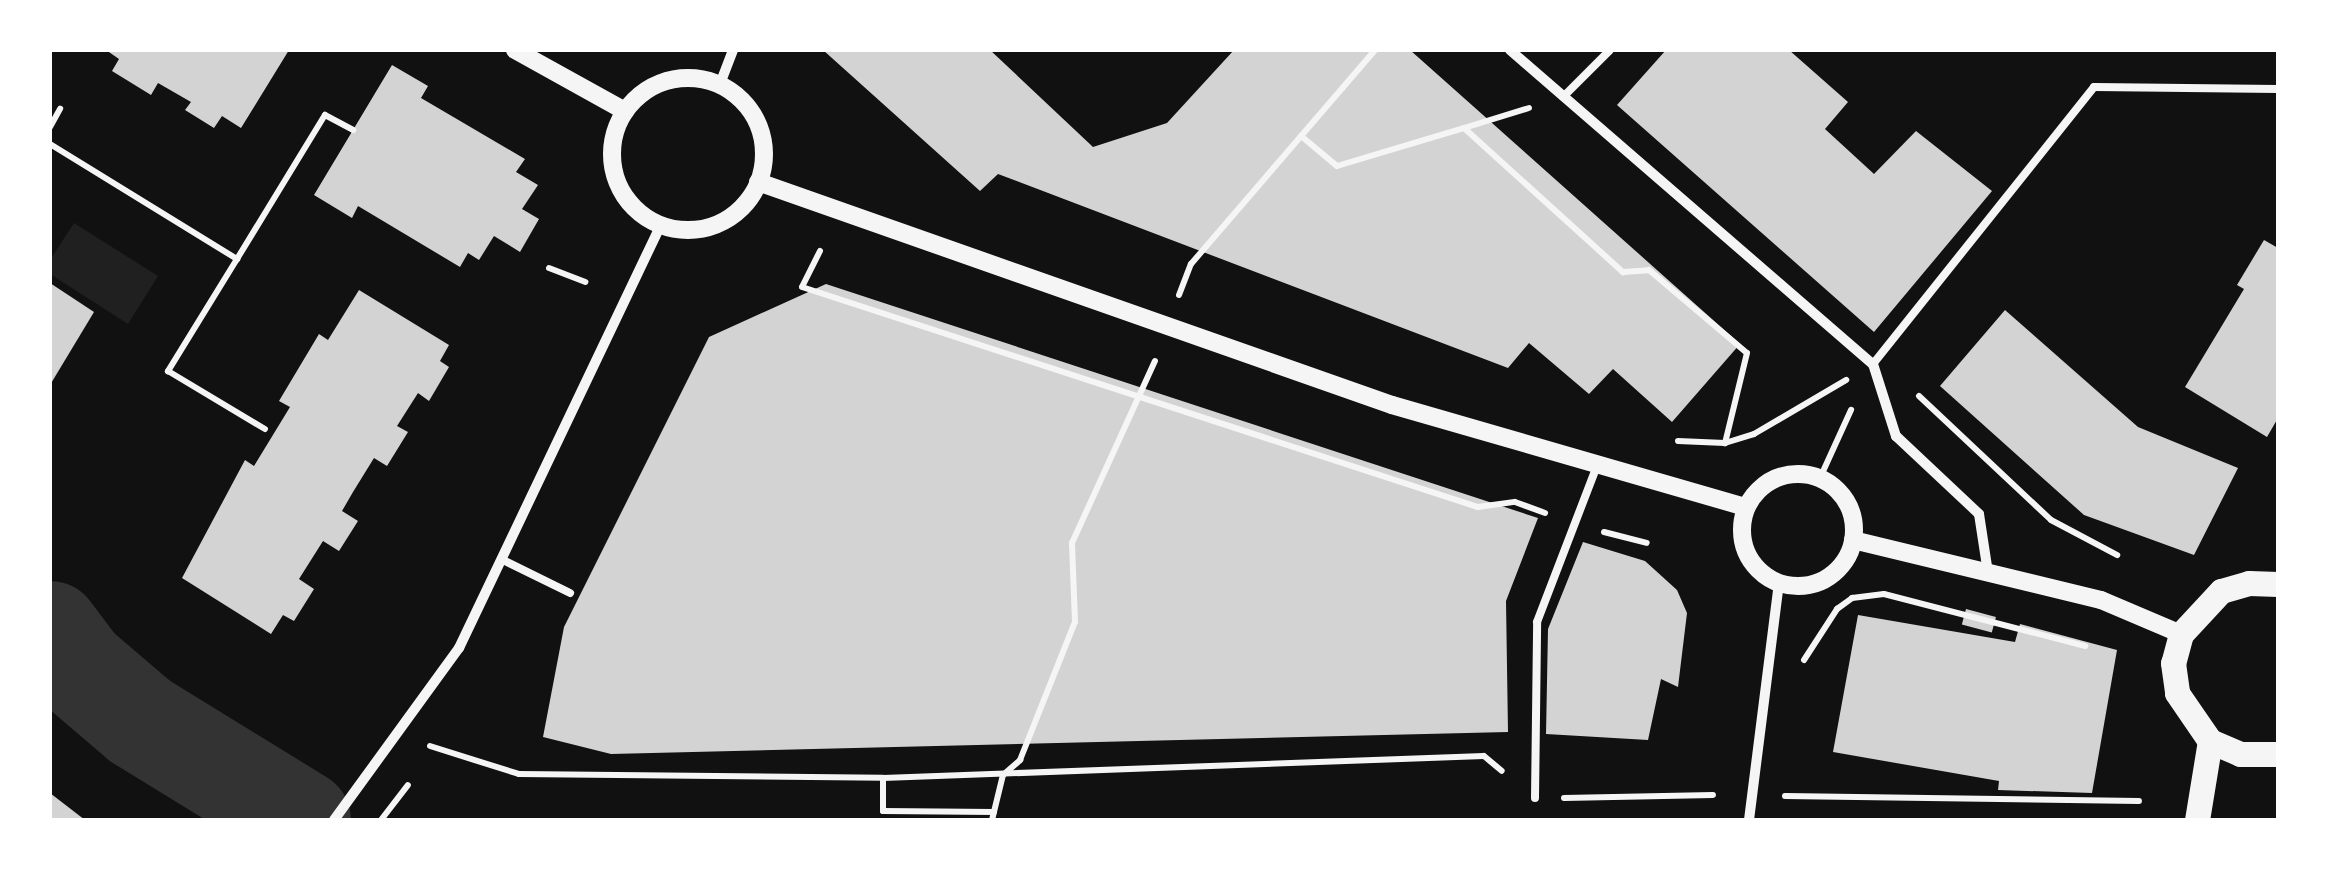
<!DOCTYPE html>
<style>
body{margin:0}
#map{position:relative;width:2328px;height:870px;overflow:hidden;background:#111;font-family:Poppins,sans-serif}
div>[style]{position:absolute}
.green>*{inset:0;background:#202020}
.river>*{height:100px;margin:-50px;padding:0 50px;transform-origin:50px;border-radius:50px;background:#333}
.building>*{inset:0;background:#d3d3d3;transform-origin:0 0}
.path>*{height:6px;margin:-3px;padding:0 3px;transform-origin:3px;border-radius:3px;background:#f5f5f5}
.service>*{height:8px;margin:-4px;padding:0 4px;transform-origin:4px;border-radius:4px;background:#f5f5f5}
.minor>*{height:10px;margin:-5px;padding:0 5px;transform-origin:5px;border-radius:5px;background:#f5f5f5}
.tertiary>*{height:18px;margin:-9px;padding:0 9px;transform-origin:9px;border-radius:9px;background:#f5f5f5}
.tertiary>.ring{margin:-9px;padding:0;box-sizing:content-box;background:none;border:18px solid #f5f5f5;border-radius:50%}
.primary>*{height:25px;margin:-12.5px;padding:0 12.5px;transform-origin:12.5px;border-radius:12.5px;background:#f5f5f5}
span{translate:-50% -50%;white-space:nowrap;text-align:center;line-height:1.15;-webkit-text-stroke:8px #fff;paint-order:stroke}
.frame{position:absolute;inset:0;border:52px solid #fff;pointer-events:none}
</style>
<div id="map">
<div class="green">
<i style="clip-path:polygon(74px 223px,158px 276px,128px 324px,50px 274px,50px 260px)"></i>
</div>
<div class="river">
<i style="left:50px;top:631px;width:46px;rotate:52.9deg"></i>
<i style="left:78px;top:668px;width:82px;rotate:40.5deg"></i>
<i style="left:140px;top:721px;width:189px;rotate:31.6deg"></i>
</div>
<div class="building">
<i style="clip-path:polygon(106px 50px,289px 50px,241px 128px,222px 116px,214px 128px,185px 110px,191px 102px,158px 83px,151px 95px,112px 71px,119px 59px)"></i>
<i style="clip-path:polygon(823px 50px,990px 50px,1093px 147px,1167px 123px,1234px 50px,1410px 50px,1740px 344px,1672px 422px,1613px 369px,1589px 394px,1529px 343px,1508px 368px,998px 174px,980px 191px)"></i>
<i style="clip-path:polygon(1666px 50px,1789px 50px,1848px 102px,1825px 129px,1874px 174px,1916px 131px,1992px 191px,1874px 332px,1617px 105px)"></i>
<i style="clip-path:polygon(392px 65px,428px 86px,421px 98px,525px 159px,516px 172px,538px 185px,522px 209px,539px 219px,520px 252px,494px 236px,479px 260px,468px 253px,460px 267px,358px 206px,352px 218px,314px 195px)"></i>
<i style="clip-path:polygon(2264px 240px,2278px 248px,2278px 418px,2267px 437px,2185px 387px,2244px 289px,2237px 285px)"></i>
<i style="clip-path:polygon(50px 283px,94px 312px,50px 385px)"></i>
<i style="clip-path:polygon(826px 284px,1538px 518px,1506px 601px,1508px 732px,611px 754px,543px 737px,564px 627px,709px 337px)"></i>
<i style="clip-path:polygon(359px 290px,449px 345px,440px 361px,449px 367px,429px 401px,418px 393px,397px 426px,408px 432px,387px 466px,374px 458px,353px 492px,342px 511px,358px 521px,339px 551px,323px 541px,299px 579px,314px 589px,294px 621px,283px 615px,271px 634px,182px 578px,245px 460px,254px 466px,290px 407px,279px 401px,319px 334px,328px 340px)"></i>
<i style="clip-path:polygon(2005px 310px,2138px 427px,2238px 468px,2194px 555px,2084px 515px,1940px 386px)"></i>
<i style="clip-path:polygon(1583px 542px,1645px 561px,1677px 590px,1687px 613px,1678px 687px,1661px 679px,1648px 740px,1546px 734px,1548px 629px)"></i>
<i style="left:1966px;top:609px;width:31px;height:16px;rotate:15deg"></i>
<i style="clip-path:polygon(1858px 615px,2015px 642px,2020px 624px,2117px 650px,2092px 793px,1998px 790px,1999px 781px,1833px 752px)"></i>
<i style="clip-path:polygon(50px 793px,85px 820px,50px 820px)"></i>
</div>
<div class="path">
<i style="left:1529px;top:108px;width:68px;rotate:162.9deg"></i>
<i style="left:1464px;top:128px;width:215px;rotate:42.2deg"></i>
<i style="left:1623px;top:272px;width:26px;rotate:-4deg"></i>
<i style="left:1649px;top:270px;width:128px;rotate:40.3deg"></i>
<i style="left:1747px;top:353px;width:93px;rotate:103.7deg"></i>
<i style="left:50px;top:127px;width:21px;rotate:-61deg"></i>
<i style="left:1301px;top:136px;width:47px;rotate:39.8deg"></i>
<i style="left:1337px;top:166px;width:133px;rotate:-16.7deg"></i>
<i style="left:50px;top:144px;width:220px;rotate:31.6deg"></i>
<i style="left:237px;top:259px;width:132px;rotate:121.6deg"></i>
<i style="left:168px;top:371px;width:113px;rotate:30.9deg"></i>
<i style="left:820px;top:251px;width:40px;rotate:116.6deg"></i>
<i style="left:802px;top:287px;width:711px;rotate:18.03deg"></i>
<i style="left:1478px;top:507px;width:37px;rotate:-8deg"></i>
<i style="left:1515px;top:502px;width:32px;rotate:20deg"></i>
<i style="left:237px;top:259px;width:169px;rotate:-58.6deg"></i>
<i style="left:325px;top:115px;width:32px;rotate:28deg"></i>
<i style="left:549px;top:268px;width:39px;rotate:21deg"></i>
<i style="left:1179px;top:295px;width:33px;rotate:-69deg"></i>
<i style="left:1191px;top:264px;width:282px;rotate:-49.3deg"></i>
<i style="left:1919px;top:396px;width:181px;rotate:43.2deg"></i>
<i style="left:2051px;top:520px;width:75px;rotate:27.9deg"></i>
<i style="left:1678px;top:441px;width:47px;rotate:2.4deg"></i>
<i style="left:1725px;top:443px;width:30px;rotate:-17deg"></i>
<i style="left:1754px;top:434px;width:107px;rotate:-30.4deg"></i>
<i style="left:1820px;top:478px;width:75px;rotate:-65.5deg"></i>
<i style="left:1604px;top:532px;width:44px;rotate:14.3deg"></i>
<i style="left:1804px;top:660px;width:61px;rotate:-57.1deg"></i>
<i style="left:1837px;top:609px;width:19px;rotate:-36deg"></i>
<i style="left:1852px;top:598px;width:32px;rotate:-7deg"></i>
<i style="left:1884px;top:594px;width:208px;rotate:14.5deg"></i>
<i style="left:430px;top:746px;width:93px;rotate:17.5deg"></i>
<i style="left:519px;top:774px;width:364px;rotate:0.6deg"></i>
<i style="left:883px;top:778px;width:601px;rotate:-2.1deg"></i>
<i style="left:1484px;top:756px;width:23px;rotate:40deg"></i>
<i style="left:883px;top:778px;width:33px;rotate:90deg"></i>
<i style="left:883px;top:811px;width:111px;rotate:0.5deg"></i>
<i style="left:1785px;top:796px;width:354px;rotate:0.8deg"></i>
<i style="left:1564px;top:798px;width:149px;rotate:-1.2deg"></i>
<i style="left:381px;top:820px;width:44px;rotate:-52.4deg"></i>
<i style="left:992px;top:820px;width:46px;rotate:-76.3deg"></i>
<i style="left:1003px;top:775px;width:23px;rotate:-41deg"></i>
<i style="left:1020px;top:760px;width:149px;rotate:-68.3deg"></i>
<i style="left:1075px;top:622px;width:79px;rotate:-92.2deg"></i>
<i style="left:1072px;top:543px;width:200px;rotate:-65.5deg"></i>
</div>
<div class="service">
<i style="left:1563px;top:97px;width:66px;rotate:-45deg"></i>
<i style="left:1873px;top:364px;width:354px;rotate:-51.4deg"></i>
<i style="left:2094px;top:87px;width:184px;rotate:0.6deg"></i>
<i style="left:501px;top:559px;width:77px;rotate:26.2deg"></i>
<i style="left:1535px;top:798px;width:176px;rotate:-89.3deg"></i>
<i style="left:1537px;top:622px;width:165px;rotate:-69deg"></i>
</div>
<div class="minor">
<i style="left:1510px;top:50px;width:480px;rotate:40.9deg"></i>
<i style="left:1873px;top:364px;width:76px;rotate:72.3deg"></i>
<i style="left:1896px;top:436px;width:114px;rotate:43.2deg"></i>
<i style="left:1979px;top:514px;width:60px;rotate:81.3deg"></i>
<i style="left:720px;top:84px;width:36px;rotate:-69deg"></i>
<i style="left:334px;top:820px;width:213px;rotate:-54deg"></i>
<i style="left:459px;top:648px;width:470px;rotate:-64.5deg"></i>
<i style="left:1749px;top:820px;width:238px;rotate:-82.8deg"></i>
</div>
<div class="tertiary">
<i style="left:515px;top:50px;width:126px;rotate:29deg"></i>
<i class="ring" style="left:612px;top:78px;width:134px;height:134px"></i>
<i style="left:758px;top:182px;width:672px;rotate:19.38deg"></i>
<i style="left:1392px;top:405px;width:368px;rotate:16.1deg"></i>
<i class="ring" style="left:1742px;top:474px;width:94px;height:94px"></i>
<i style="left:1853px;top:540px;width:255px;rotate:13.6deg"></i>
<i style="left:2101px;top:600px;width:87px;rotate:23deg"></i>
</div>
<div class="primary">
<i style="left:2278px;top:584px;width:29px;rotate:-178deg"></i>
<i style="left:2249px;top:583px;width:29px;rotate:164deg"></i>
<i style="left:2221px;top:591px;width:59px;rotate:132.9deg"></i>
<i style="left:2181px;top:634px;width:30px;rotate:105deg"></i>
<i style="left:2173px;top:663px;width:30px;rotate:82deg"></i>
<i style="left:2177px;top:693px;width:58px;rotate:55.5deg"></i>
<i style="left:2210px;top:741px;width:33px;rotate:23deg"></i>
<i style="left:2240px;top:754px;width:38px"></i>
<i style="left:2197px;top:820px;width:80px;rotate:-80.7deg"></i>
</div>
<div class="frame"></div>
</div>
